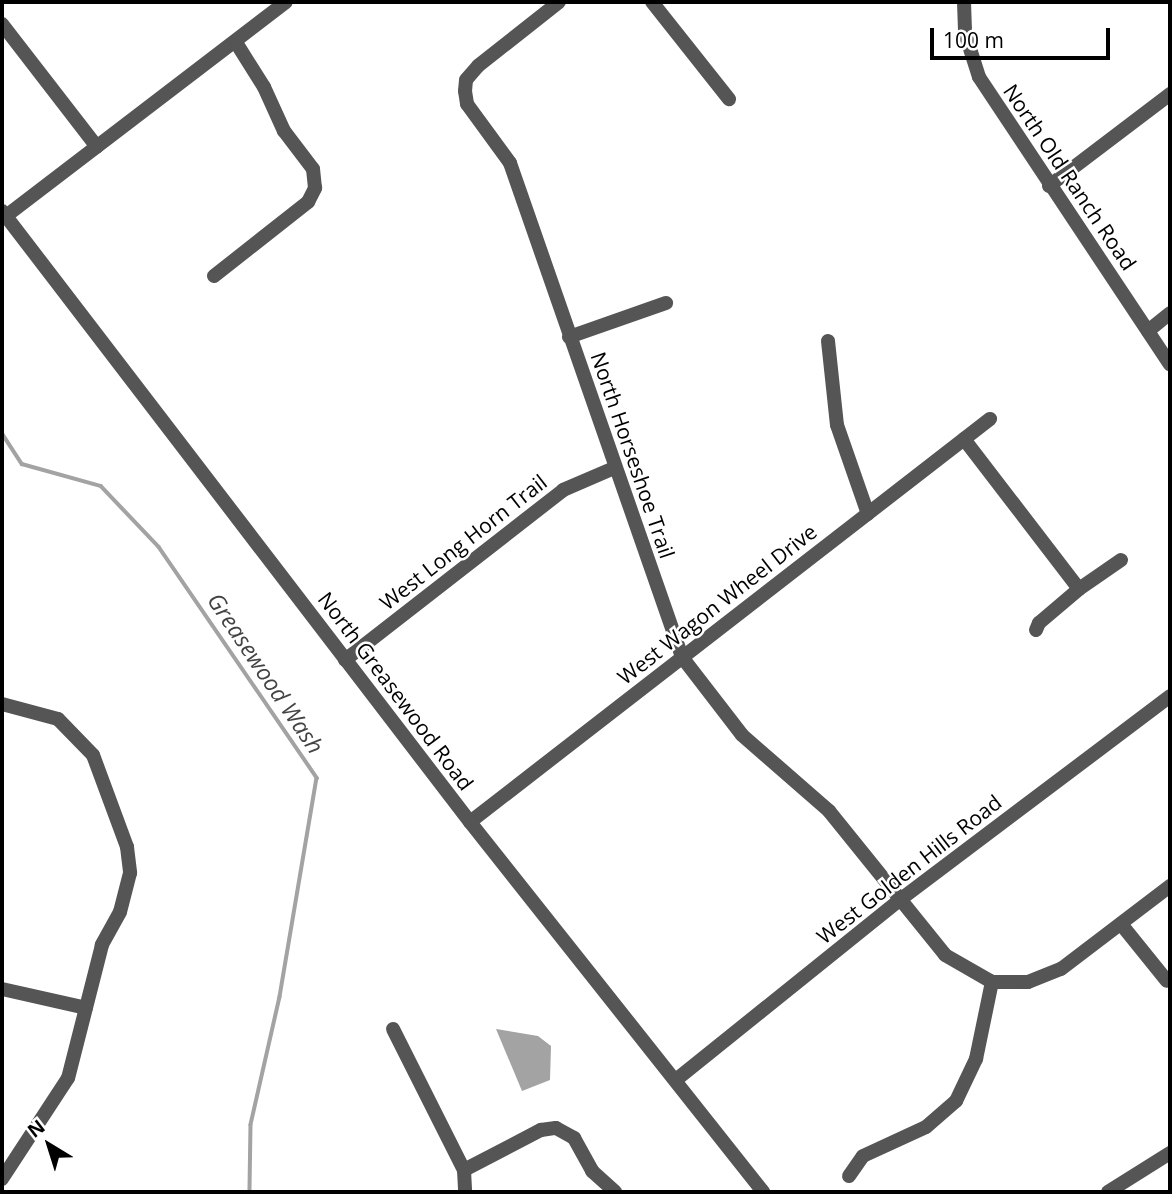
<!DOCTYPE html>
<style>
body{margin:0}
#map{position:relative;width:1172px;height:1194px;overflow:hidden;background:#fff;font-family:"Open Sans",sans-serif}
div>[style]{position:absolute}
.water>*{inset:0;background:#a3a3a3}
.stream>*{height:3.5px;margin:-1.75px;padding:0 1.75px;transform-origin:1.75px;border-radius:1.75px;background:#a3a3a3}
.minor>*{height:14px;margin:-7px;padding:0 7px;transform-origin:7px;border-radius:7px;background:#555}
.tertiary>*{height:14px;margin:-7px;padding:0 7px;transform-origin:7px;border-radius:7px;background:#555}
span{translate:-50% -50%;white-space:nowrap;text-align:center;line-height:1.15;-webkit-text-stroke:5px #fff;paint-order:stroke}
.street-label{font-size:21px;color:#000}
.water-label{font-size:23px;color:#444;font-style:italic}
.frame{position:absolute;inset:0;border:4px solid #000;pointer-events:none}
.north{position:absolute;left:14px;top:1110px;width:70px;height:70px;-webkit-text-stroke:5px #fff;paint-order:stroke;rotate:322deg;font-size:19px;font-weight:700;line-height:28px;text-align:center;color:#000}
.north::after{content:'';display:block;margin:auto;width:24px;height:32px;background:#000;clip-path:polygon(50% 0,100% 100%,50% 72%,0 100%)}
.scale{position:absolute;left:930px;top:28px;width:180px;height:32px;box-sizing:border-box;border:4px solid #000;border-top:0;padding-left:9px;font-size:21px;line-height:24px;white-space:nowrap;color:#000;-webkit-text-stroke:5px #fff;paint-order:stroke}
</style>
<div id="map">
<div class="water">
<i style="clip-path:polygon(496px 1029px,538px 1036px,551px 1046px,550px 1080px,522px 1091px)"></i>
</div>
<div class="stream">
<i style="left:2px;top:433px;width:37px;rotate:57deg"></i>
<i style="left:22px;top:464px;width:82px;rotate:15.6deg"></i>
<i style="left:101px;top:486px;width:84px;rotate:46.4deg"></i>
<i style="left:159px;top:547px;width:280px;rotate:55.6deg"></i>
<i style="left:317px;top:778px;width:222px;rotate:99.6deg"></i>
<i style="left:280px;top:997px;width:131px;rotate:102.8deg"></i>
<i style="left:251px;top:1125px;width:67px;rotate:90.9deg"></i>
</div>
<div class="minor">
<i style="left:559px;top:2px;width:103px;rotate:141.7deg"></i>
<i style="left:478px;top:66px;width:18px;rotate:131deg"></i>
<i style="left:466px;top:80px;width:11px;rotate:95deg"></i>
<i style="left:465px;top:91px;width:13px;rotate:81deg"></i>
<i style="left:467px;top:104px;width:73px;rotate:53.9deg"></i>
<i style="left:510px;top:163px;width:523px;rotate:70.8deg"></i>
<i style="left:682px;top:657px;width:98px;rotate:52.4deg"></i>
<i style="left:742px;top:735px;width:116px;rotate:41.1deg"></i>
<i style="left:829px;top:811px;width:185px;rotate:51.1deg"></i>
<i style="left:945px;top:955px;width:54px;rotate:29.9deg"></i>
<i style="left:992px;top:982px;width:36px"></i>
<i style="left:1028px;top:982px;width:35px;rotate:-22deg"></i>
<i style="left:1061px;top:969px;width:137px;rotate:-37.3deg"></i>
<i style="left:652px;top:2px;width:124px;rotate:51.6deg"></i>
<i style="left:964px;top:2px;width:31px;rotate:88deg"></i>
<i style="left:965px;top:33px;width:46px;rotate:72.3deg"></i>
<i style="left:979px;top:77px;width:345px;rotate:56.4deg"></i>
<i style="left:2px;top:24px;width:155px;rotate:52.3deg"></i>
<i style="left:1049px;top:186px;width:152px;rotate:-37.2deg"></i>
<i style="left:6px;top:216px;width:352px;rotate:-37.4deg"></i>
<i style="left:214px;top:276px;width:120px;rotate:-38.2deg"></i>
<i style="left:308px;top:202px;width:16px;rotate:-63deg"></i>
<i style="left:315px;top:188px;width:19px;rotate:-96deg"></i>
<i style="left:313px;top:169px;width:48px;rotate:-127.3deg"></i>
<i style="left:284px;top:131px;width:48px;rotate:-114.4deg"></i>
<i style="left:264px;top:87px;width:54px;rotate:-122.2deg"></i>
<i style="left:1148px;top:331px;width:28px;rotate:-39deg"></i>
<i style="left:569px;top:337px;width:103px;rotate:-19.3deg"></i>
<i style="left:828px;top:341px;width:84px;rotate:83.9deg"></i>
<i style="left:837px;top:425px;width:94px;rotate:70.8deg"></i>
<i style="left:964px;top:439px;width:189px;rotate:52.5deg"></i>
<i style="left:1036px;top:630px;width:8px;rotate:-67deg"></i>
<i style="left:1039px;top:623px;width:52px;rotate:-40.4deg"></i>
<i style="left:1079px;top:589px;width:51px;rotate:-34.6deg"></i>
<i style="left:345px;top:660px;width:276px;rotate:-37.9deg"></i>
<i style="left:563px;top:490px;width:56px;rotate:-23.3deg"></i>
<i style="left:2px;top:704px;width:58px;rotate:15deg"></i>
<i style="left:58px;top:719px;width:50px;rotate:45.8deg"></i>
<i style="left:93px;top:755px;width:98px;rotate:69.7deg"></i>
<i style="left:127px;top:847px;width:26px;rotate:83deg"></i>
<i style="left:130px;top:873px;width:40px;rotate:104.4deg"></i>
<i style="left:120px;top:912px;width:38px;rotate:119deg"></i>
<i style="left:102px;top:945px;width:137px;rotate:104.3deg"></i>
<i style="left:68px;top:1078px;width:121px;rotate:123.2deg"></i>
<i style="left:470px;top:822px;width:658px;rotate:-37.78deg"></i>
<i style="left:1121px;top:924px;width:73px;rotate:51.1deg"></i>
<i style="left:2px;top:989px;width:86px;rotate:12.7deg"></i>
<i style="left:393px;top:1029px;width:158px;rotate:63.3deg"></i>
<i style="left:464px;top:1170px;width:22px;rotate:87deg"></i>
<i style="left:677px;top:1079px;width:287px;rotate:-38.8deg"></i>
<i style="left:901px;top:899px;width:337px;rotate:-37deg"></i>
<i style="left:464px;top:1170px;width:87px;rotate:-27.5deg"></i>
<i style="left:541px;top:1130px;width:15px;rotate:-8deg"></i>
<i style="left:556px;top:1128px;width:21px;rotate:29deg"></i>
<i style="left:574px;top:1138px;width:38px;rotate:61deg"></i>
<i style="left:592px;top:1171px;width:31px;rotate:42deg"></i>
<i style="left:849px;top:1176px;width:24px;rotate:-55deg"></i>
<i style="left:863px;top:1156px;width:69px;rotate:-24.7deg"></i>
<i style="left:926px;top:1127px;width:40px;rotate:-41deg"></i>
<i style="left:956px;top:1101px;width:47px;rotate:-64.5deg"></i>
<i style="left:976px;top:1059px;width:79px;rotate:-78.3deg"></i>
<i style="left:1108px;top:1192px;width:73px;rotate:-32.2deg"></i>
</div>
<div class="tertiary">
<i style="left:2px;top:211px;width:770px;rotate:52.55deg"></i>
<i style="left:470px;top:822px;width:472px;rotate:51.6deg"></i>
</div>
<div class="street-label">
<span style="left:1070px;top:177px;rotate:56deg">North Old Ranch Road</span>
<span style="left:633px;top:455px;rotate:71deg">North Horseshoe Trail</span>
<span style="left:463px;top:542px;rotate:-38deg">West Long Horn Trail</span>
<span style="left:717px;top:604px;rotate:-38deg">West Wagon Wheel Drive</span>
<span style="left:396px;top:691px;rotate:53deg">North Greasewood Road</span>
<span style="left:909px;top:869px;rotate:-38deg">West Golden Hills Road</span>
</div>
<div class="water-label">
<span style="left:266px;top:673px;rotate:56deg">Greasewood Wash</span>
</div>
<div class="frame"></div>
<div class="north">N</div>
<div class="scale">100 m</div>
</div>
